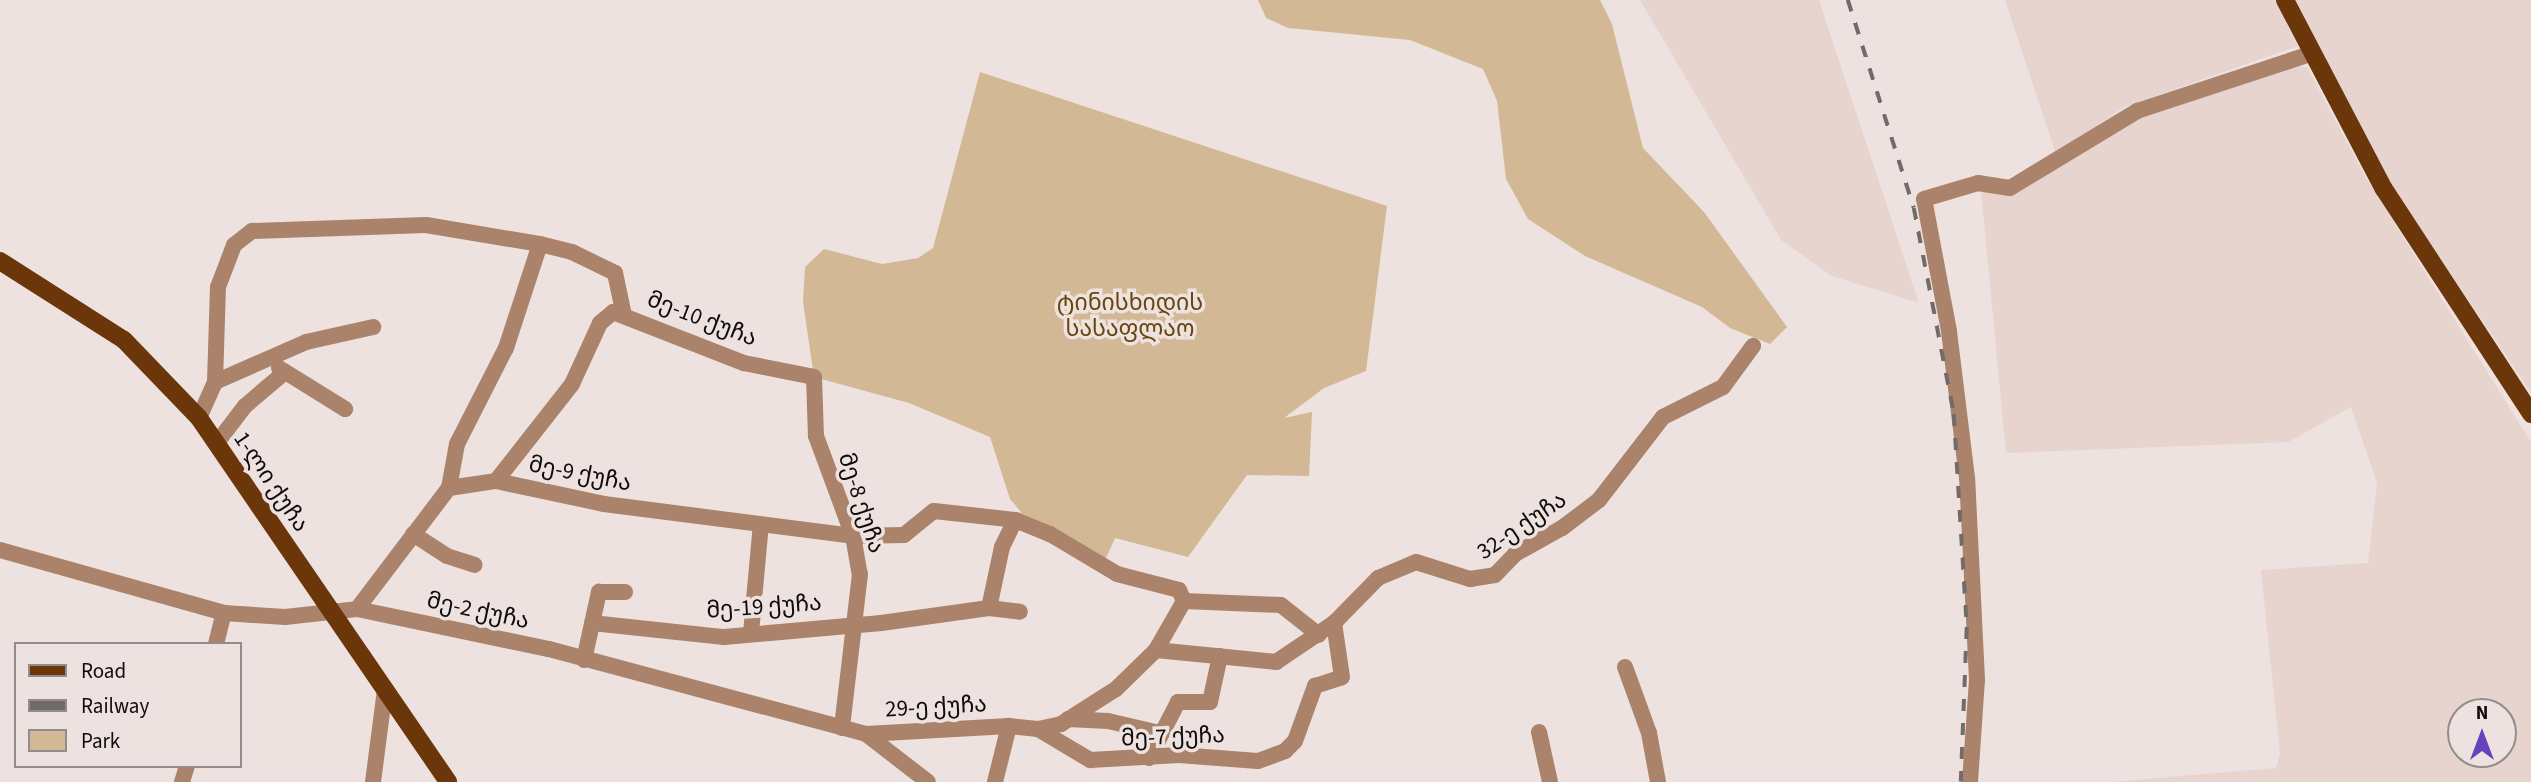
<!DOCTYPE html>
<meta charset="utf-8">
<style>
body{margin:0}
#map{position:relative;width:2531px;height:782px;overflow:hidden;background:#ede2df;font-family:"Source Sans 3","Noto Sans Georgian",sans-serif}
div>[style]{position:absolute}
.built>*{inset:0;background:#e7d4cf}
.green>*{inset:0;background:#d3b895}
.minor>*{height:16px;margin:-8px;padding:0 8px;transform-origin:8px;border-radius:8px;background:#aa836a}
.major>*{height:18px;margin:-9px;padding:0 9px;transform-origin:9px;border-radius:9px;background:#6a360a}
.rail>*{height:3.5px;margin-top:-1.75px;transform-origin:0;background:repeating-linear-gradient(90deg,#716b69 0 12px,transparent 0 24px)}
span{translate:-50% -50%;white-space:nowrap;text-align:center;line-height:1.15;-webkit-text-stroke:7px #ede2df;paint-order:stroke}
.park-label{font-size:23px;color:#69470c}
.street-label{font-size:23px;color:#0f0c0b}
.legend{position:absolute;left:14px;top:642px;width:228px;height:126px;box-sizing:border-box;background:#ede2df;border:2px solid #948c8a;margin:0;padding:9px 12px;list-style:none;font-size:21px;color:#0f0c0b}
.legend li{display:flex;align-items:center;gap:14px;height:35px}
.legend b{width:35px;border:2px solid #948c8a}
.north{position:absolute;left:2447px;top:698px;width:70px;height:70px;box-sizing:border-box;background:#ede2df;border:2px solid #948c8a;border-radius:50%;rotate:0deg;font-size:19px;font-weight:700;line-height:28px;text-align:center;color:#0f0c0b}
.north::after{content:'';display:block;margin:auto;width:24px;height:32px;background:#6743bb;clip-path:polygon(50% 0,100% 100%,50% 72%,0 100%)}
</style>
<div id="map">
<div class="built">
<i style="clip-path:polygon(1640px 0,1819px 0,1919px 303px,1832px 276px,1781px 240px)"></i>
<i style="clip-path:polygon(2005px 0,2275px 0,2298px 46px,2124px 107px,2056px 154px)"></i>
<i style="clip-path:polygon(2295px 0,2531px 0,2531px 393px,2389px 182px)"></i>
<i style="clip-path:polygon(evenodd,2288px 66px,2307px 67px,2365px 176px,2531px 442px,2531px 782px,2112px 782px,2276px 768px,2280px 754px,2261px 570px,2368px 563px,2377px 483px,2351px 407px,2288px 442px,2006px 453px,1981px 190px,2011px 194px,2137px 116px,2288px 66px,2461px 712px,2503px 712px,2503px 754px,2461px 754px,2461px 712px)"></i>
</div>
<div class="green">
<i style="clip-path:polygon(1258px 0,1600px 0,1612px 24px,1643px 148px,1704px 212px,1787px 327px,1770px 344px,1730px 328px,1702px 307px,1585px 256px,1528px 219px,1506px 179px,1497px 101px,1483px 69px,1410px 40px,1288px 28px,1266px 18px)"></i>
<i style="clip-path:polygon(980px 72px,1387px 206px,1366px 371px,1324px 388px,1284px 418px,1312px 412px,1309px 476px,1247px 475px,1188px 557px,1115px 538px,1102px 567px,1015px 520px,1021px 512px,1010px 499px,990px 437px,909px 403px,814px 377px,803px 302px,805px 267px,824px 249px,882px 264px,918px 258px,933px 248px)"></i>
</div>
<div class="minor">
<i style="left:279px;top:368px;width:78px;rotate:31.8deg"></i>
<i style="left:215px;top:382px;width:99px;rotate:-23.7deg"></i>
<i style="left:306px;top:342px;width:69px;rotate:-12.6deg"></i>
<i style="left:199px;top:418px;width:39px;rotate:-66deg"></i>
<i style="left:215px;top:382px;width:95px;rotate:-88.2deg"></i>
<i style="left:218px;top:287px;width:45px;rotate:-69.1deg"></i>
<i style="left:234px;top:245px;width:23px;rotate:-38deg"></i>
<i style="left:252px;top:231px;width:174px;rotate:-2deg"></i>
<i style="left:426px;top:225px;width:116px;rotate:9.5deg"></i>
<i style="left:540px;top:244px;width:33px;rotate:14deg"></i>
<i style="left:572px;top:252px;width:48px;rotate:26deg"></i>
<i style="left:615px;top:273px;width:40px;rotate:78deg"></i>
<i style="left:216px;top:444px;width:48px;rotate:-52.7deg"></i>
<i style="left:245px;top:406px;width:52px;rotate:-40.4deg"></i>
<i style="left:496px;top:481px;width:123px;rotate:-51.9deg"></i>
<i style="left:572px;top:384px;width:67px;rotate:-65.3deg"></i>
<i style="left:600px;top:323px;width:17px;rotate:-40deg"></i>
<i style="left:613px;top:312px;width:141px;rotate:21.3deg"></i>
<i style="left:744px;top:363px;width:71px;rotate:11.3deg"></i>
<i style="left:814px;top:377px;width:59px;rotate:88.1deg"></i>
<i style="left:816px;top:436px;width:107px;rotate:69.7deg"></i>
<i style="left:853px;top:536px;width:39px;rotate:80deg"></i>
<i style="left:860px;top:574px;width:155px;rotate:96.7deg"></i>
<i style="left:449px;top:488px;width:45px;rotate:-79.7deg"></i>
<i style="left:457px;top:444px;width:108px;rotate:-63deg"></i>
<i style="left:506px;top:348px;width:109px;rotate:-71.9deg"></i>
<i style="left:413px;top:534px;width:40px;rotate:32.9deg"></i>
<i style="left:447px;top:556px;width:29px;rotate:18deg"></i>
<i style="left:0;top:550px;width:233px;rotate:15.7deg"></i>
<i style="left:224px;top:613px;width:61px;rotate:3.8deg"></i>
<i style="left:285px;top:617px;width:72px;rotate:-6.3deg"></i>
<i style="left:357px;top:609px;width:196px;rotate:11.8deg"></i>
<i style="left:549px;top:649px;width:328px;rotate:15deg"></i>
<i style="left:866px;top:734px;width:78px;rotate:37.7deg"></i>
<i style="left:989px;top:608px;width:62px;rotate:-78deg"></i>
<i style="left:1002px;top:547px;width:30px;rotate:-64deg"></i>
<i style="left:357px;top:609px;width:152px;rotate:-52.8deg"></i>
<i style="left:449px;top:488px;width:48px;rotate:-8.5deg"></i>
<i style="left:496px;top:481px;width:110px;rotate:12deg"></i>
<i style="left:604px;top:504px;width:251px;rotate:7.3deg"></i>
<i style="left:853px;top:536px;width:51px;rotate:-1.1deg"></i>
<i style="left:904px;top:535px;width:38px;rotate:-39deg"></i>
<i style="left:934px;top:511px;width:81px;rotate:6.3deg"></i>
<i style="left:1015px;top:520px;width:38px;rotate:22deg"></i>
<i style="left:1050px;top:534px;width:78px;rotate:30.8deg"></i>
<i style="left:1117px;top:574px;width:64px;rotate:14.5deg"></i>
<i style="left:1179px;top:590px;width:12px;rotate:66deg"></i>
<i style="left:1184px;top:601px;width:97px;rotate:2.4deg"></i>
<i style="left:1281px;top:605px;width:48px;rotate:38.3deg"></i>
<i style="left:592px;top:623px;width:133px;rotate:6.1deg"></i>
<i style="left:724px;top:637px;width:158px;rotate:-5.1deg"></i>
<i style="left:881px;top:623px;width:109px;rotate:-7.9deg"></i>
<i style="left:989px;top:608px;width:31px;rotate:7deg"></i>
<i style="left:751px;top:633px;width:109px;rotate:-84.8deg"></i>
<i style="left:216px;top:644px;width:32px;rotate:-76deg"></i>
<i style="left:1156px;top:650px;width:121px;rotate:5.7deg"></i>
<i style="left:1276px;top:662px;width:70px;rotate:-33.9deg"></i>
<i style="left:1334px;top:623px;width:63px;rotate:-45.6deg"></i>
<i style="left:1378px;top:578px;width:41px;rotate:-22.8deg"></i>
<i style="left:1416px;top:562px;width:57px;rotate:17.5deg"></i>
<i style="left:1470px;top:579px;width:25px;rotate:-9deg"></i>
<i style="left:1495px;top:575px;width:29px;rotate:-46deg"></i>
<i style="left:1515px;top:554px;width:54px;rotate:-29deg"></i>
<i style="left:1562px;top:528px;width:46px;rotate:-37.1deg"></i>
<i style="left:1599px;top:500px;width:105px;rotate:-52.4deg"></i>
<i style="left:1663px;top:417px;width:67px;rotate:-26.6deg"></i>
<i style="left:1723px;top:387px;width:51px;rotate:-53.8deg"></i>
<i style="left:584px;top:660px;width:70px;rotate:-77.6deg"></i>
<i style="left:599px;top:592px;width:26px"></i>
<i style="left:1625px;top:667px;width:70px;rotate:70deg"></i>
<i style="left:1649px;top:733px;width:50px;rotate:79.6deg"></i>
<i style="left:1068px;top:719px;width:40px;rotate:2.9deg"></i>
<i style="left:1108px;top:721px;width:53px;rotate:13deg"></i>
<i style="left:1038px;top:729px;width:61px;rotate:30.8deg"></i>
<i style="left:1090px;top:760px;width:89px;rotate:-3.2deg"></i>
<i style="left:1179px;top:755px;width:79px;rotate:4.3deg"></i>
<i style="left:1258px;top:761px;width:29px;rotate:-20deg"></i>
<i style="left:1285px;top:751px;width:14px;rotate:-45deg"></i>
<i style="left:1295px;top:741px;width:59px;rotate:-70deg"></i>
<i style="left:1315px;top:686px;width:28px;rotate:-18deg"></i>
<i style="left:1342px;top:677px;width:55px;rotate:-98.4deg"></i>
<i style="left:1539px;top:732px;width:51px;rotate:77.6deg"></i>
<i style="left:866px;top:734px;width:143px;rotate:-3.2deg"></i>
<i style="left:1009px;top:726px;width:29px;rotate:6deg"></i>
<i style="left:1038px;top:729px;width:24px;rotate:-12deg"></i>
<i style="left:1061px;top:724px;width:65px;rotate:-32.5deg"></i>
<i style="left:1116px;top:689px;width:56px;rotate:-44.3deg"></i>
<i style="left:1156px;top:650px;width:56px;rotate:-60.3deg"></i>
<i style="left:1149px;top:758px;width:63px;rotate:-62.6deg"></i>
<i style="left:1178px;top:702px;width:32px"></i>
<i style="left:1210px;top:702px;width:47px;rotate:-77.7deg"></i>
<i style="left:182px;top:782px;width:17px;rotate:-73deg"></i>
<i style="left:373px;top:782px;width:93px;rotate:-82.6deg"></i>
<i style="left:995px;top:782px;width:58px;rotate:-76deg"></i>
<i style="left:1970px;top:782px;width:102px;rotate:-86.1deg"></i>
<i style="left:1977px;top:680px;width:202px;rotate:-92.8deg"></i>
<i style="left:1967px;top:478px;width:148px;rotate:-97deg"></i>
<i style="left:1949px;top:331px;width:134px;rotate:-100.7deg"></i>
<i style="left:1924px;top:199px;width:56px;rotate:-16.5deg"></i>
<i style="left:1978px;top:183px;width:32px;rotate:9deg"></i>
<i style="left:2010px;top:188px;width:149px;rotate:-31.2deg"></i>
<i style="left:2137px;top:111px;width:185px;rotate:-18.2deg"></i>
</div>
<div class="major">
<i style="left:2285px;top:0;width:213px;rotate:62.4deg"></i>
<i style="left:2384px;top:189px;width:269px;rotate:56.8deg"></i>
<i style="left:0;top:261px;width:147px;rotate:32.5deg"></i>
<i style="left:124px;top:340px;width:108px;rotate:46.1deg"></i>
<i style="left:199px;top:418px;width:441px;rotate:55.6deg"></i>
</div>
<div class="rail">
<i style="left:1848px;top:0;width:218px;rotate:72.4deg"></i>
<i style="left:1914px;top:208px;width:210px;rotate:79deg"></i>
<i style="left:1954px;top:414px;width:213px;rotate:86.5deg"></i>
<i style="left:1967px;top:627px;width:155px;rotate:92.2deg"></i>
</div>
<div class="park-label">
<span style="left:1130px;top:316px">ტინისხიდის<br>სასაფლაო</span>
</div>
<div class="street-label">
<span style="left:702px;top:319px;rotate:21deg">მე-10 ქუჩა</span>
<span style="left:580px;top:474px;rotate:11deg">მე-9 ქუჩა</span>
<span style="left:271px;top:482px;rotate:56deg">1-ლი ქუჩა</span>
<span style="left:861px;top:503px;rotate:72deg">მე-8 ქუჩა</span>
<span style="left:1522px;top:526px;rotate:-34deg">32-ე ქუჩა</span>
<span style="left:764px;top:607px;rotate:-4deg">მე-19 ქუჩა</span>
<span style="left:478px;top:611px;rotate:12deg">მე-2 ქუჩა</span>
<span style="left:936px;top:707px;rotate:-3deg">29-ე ქუჩა</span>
<span style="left:1173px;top:737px;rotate:-2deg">მე-7 ქუჩა</span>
</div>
<ul class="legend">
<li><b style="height:9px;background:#6a360a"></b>Road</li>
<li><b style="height:9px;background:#716b69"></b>Railway</li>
<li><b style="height:19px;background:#d3b895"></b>Park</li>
</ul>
<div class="north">N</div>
</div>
